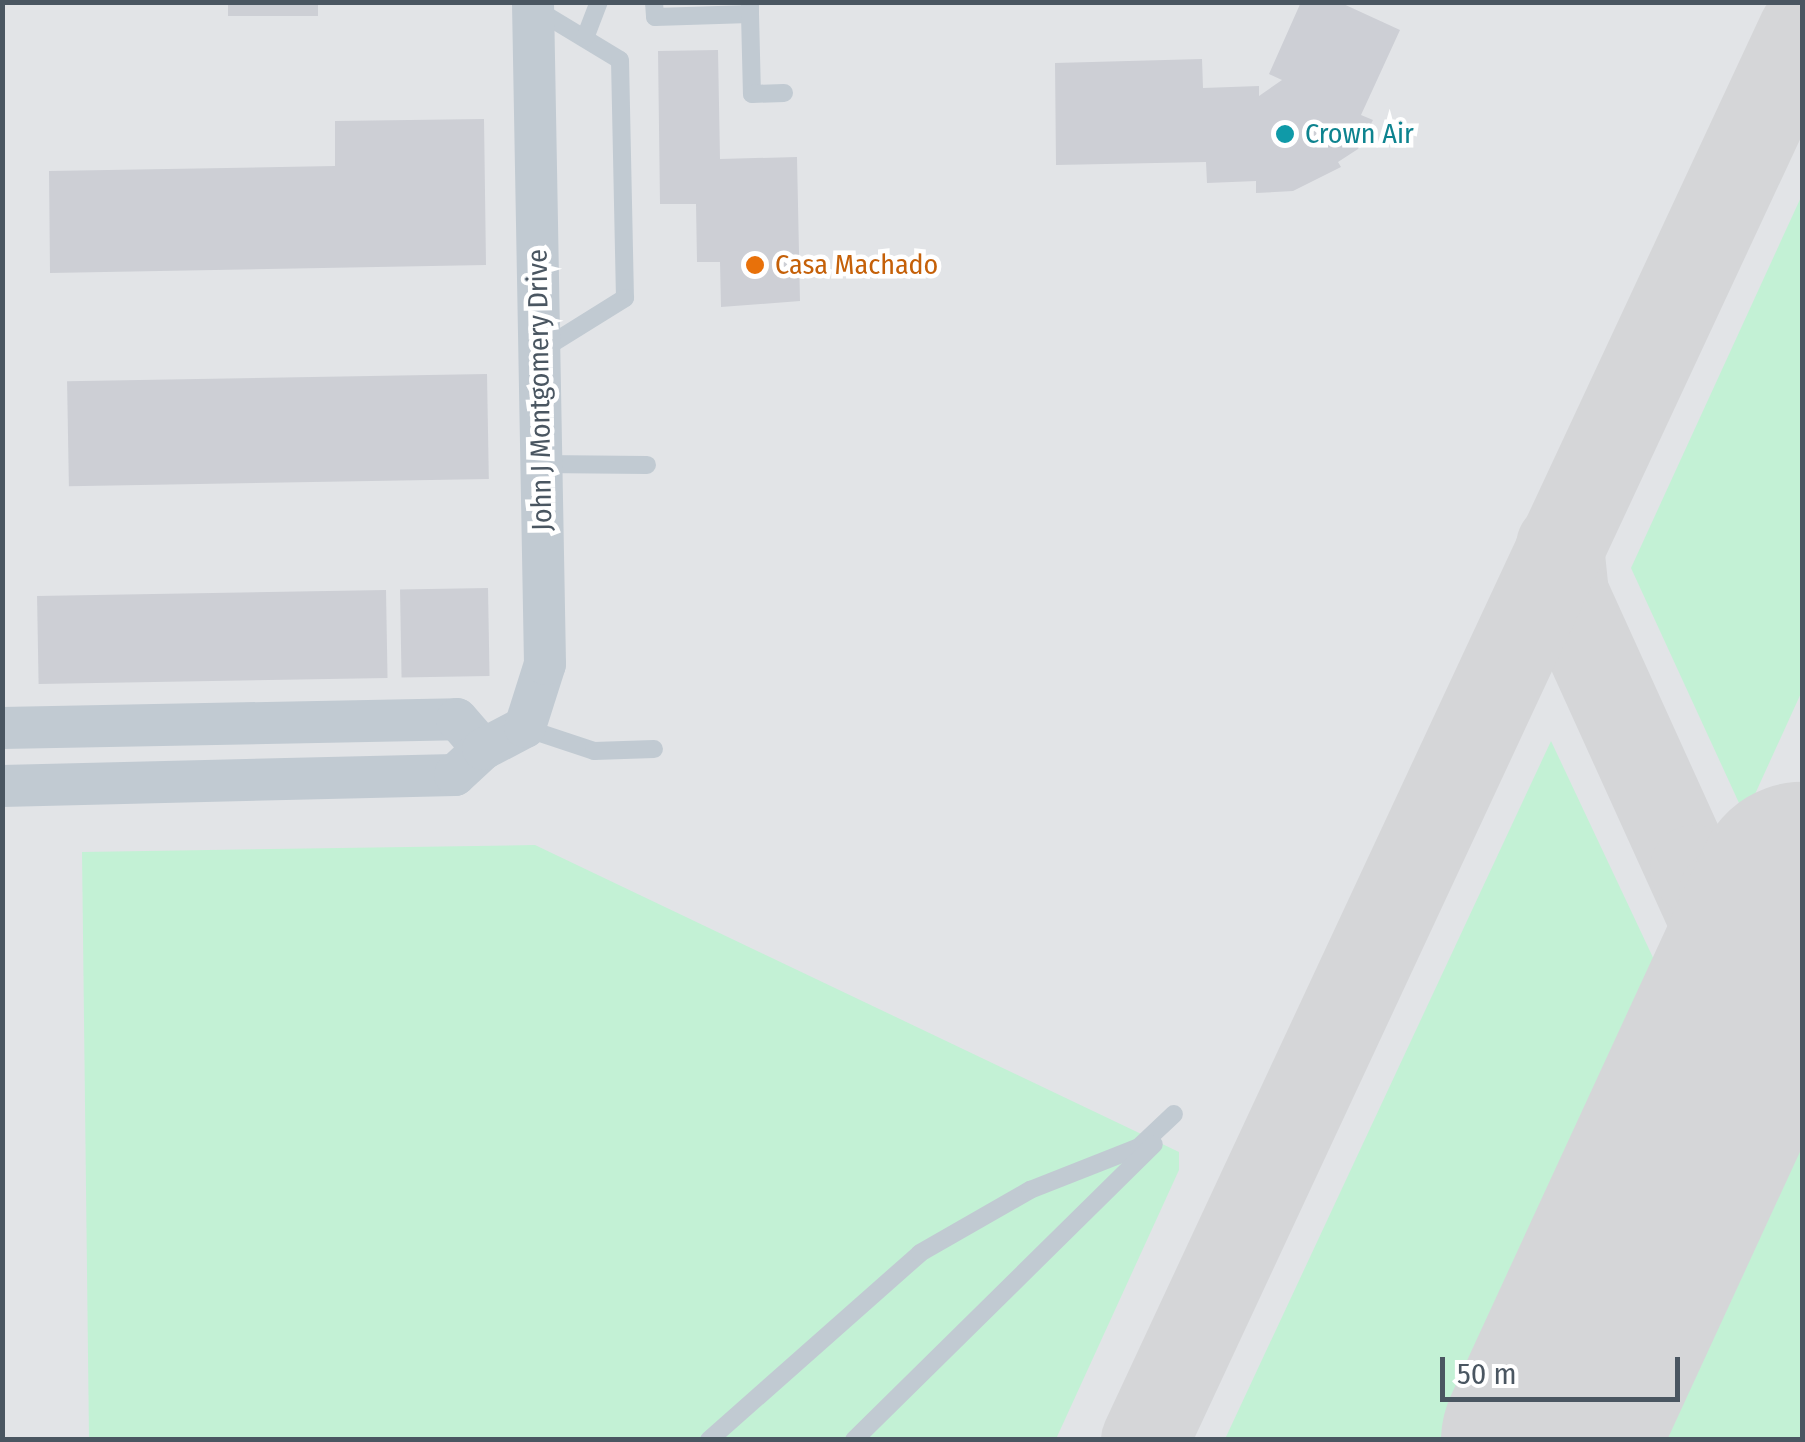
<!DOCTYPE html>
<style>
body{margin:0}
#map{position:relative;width:1805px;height:1442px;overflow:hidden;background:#f5f3f3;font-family:"Fira Sans Condensed",sans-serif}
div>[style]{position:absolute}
.airport>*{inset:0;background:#e2e4e7;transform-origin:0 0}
.green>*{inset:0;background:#c3f1d5}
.taxiway>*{height:88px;margin:-44px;padding:0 44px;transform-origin:44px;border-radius:44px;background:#d5d6d8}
.runway>*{height:215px;margin:-107.5px;padding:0 107.5px;transform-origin:107.5px;border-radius:107.5px;background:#d5d6d8}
.building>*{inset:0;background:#cdcfd5;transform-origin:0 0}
.service>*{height:18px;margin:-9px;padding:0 9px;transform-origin:9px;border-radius:9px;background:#c1cad2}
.tertiary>*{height:42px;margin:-21px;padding:0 21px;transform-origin:21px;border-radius:21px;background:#c1cad2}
.dots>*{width:28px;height:28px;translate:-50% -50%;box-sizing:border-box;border:5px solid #fff;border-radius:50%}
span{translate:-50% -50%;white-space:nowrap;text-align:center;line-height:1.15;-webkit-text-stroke:9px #fff;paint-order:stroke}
.culture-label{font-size:28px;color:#0d838f}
.left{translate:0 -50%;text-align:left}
.food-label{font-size:28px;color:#c56008}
.street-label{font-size:28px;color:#4a5661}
.frame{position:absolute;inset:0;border:5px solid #4a5661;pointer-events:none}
.scale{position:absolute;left:1440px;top:1357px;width:240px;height:45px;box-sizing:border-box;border:5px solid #4a5661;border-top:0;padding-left:12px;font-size:30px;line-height:35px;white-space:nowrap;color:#4a5661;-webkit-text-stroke:8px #fff;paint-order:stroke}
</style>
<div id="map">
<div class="airport">
<i style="left:3px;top:3px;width:1799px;height:1437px"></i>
</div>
<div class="green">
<i style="clip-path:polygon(1802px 195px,1802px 691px,1745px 816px,1631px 568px)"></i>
<i style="clip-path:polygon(1551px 741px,1665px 983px,1454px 1439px,1225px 1439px)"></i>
<i style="clip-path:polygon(535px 845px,1179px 1152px,1179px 1170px,1056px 1439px,89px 1439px,82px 852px)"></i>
<i style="clip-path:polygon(1802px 1088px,1802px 1439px,1639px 1439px)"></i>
</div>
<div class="taxiway">
<i style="left:1560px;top:546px;width:48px;rotate:84.1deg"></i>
<i style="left:1565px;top:594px;width:395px;rotate:65.6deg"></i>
<i style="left:1728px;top:954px;width:47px;rotate:80.1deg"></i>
<i style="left:1736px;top:1000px;width:55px;rotate:100.5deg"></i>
<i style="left:1694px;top:869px;width:38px;rotate:40deg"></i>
<i style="left:1723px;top:893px;width:24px;rotate:9deg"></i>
<i style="left:1747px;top:897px;width:39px;rotate:-17deg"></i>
<i style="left:1784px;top:886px;width:24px;rotate:-42deg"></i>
<i style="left:1145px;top:1440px;width:1555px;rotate:-65deg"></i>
</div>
<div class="runway">
<i style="left:1548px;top:1440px;width:607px;rotate:-65.25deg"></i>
</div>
<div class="building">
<i style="left:228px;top:2px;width:90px;height:14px"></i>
<i style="clip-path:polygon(1301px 2px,1339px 2px,1400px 30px,1361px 115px,1373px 120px,1358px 149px,1338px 162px,1341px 167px,1293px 191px,1256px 193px,1256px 181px,1207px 183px,1206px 162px,1056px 165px,1055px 63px,1202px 59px,1203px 88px,1259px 86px,1259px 96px,1282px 80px,1269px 74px)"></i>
<i style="clip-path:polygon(718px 50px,720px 159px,797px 157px,800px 301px,721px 307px,720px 262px,697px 262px,696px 204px,660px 204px,658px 51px)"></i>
<i style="clip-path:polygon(484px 119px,486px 265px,50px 273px,49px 171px,335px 166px,335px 121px)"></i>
<i style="left:487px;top:374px;width:105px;height:420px;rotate:89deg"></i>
<i style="left:488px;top:588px;width:88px;height:88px;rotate:89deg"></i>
<i style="left:386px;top:590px;width:88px;height:349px;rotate:89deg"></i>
</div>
<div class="service">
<i style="left:654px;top:2px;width:15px;rotate:86deg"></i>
<i style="left:655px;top:17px;width:95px;rotate:-1.8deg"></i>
<i style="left:750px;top:14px;width:12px;rotate:-90deg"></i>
<i style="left:534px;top:8px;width:100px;rotate:31.2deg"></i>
<i style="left:620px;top:60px;width:238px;rotate:88.8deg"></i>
<i style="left:625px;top:298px;width:100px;rotate:148.1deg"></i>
<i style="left:750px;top:14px;width:80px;rotate:88.6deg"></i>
<i style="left:752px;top:94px;width:32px;rotate:-2deg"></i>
<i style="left:585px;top:38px;width:39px;rotate:-69deg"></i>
<i style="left:542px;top:464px;width:105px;rotate:0.5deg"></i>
<i style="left:525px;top:728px;width:73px;rotate:18.4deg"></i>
<i style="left:594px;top:751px;width:60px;rotate:-1.9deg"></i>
<i style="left:709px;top:1440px;width:282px;rotate:-41.5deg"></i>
<i style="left:920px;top:1253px;width:127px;rotate:-29.8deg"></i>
<i style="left:1030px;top:1190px;width:117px;rotate:-21.5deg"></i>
<i style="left:1139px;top:1147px;width:48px;rotate:-43.3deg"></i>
<i style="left:854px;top:1440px;width:421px;rotate:-44.6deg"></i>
</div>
<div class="tertiary">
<i style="left:2px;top:728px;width:455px;rotate:-1.1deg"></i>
<i style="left:457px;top:719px;width:40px;rotate:49deg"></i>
<i style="left:2px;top:786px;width:453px;rotate:-1.4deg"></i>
<i style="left:455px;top:775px;width:38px;rotate:-43deg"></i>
<i style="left:483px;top:749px;width:47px;rotate:-27.6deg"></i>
<i style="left:525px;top:727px;width:66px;rotate:-72.4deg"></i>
<i style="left:545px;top:664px;width:662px;rotate:-91.04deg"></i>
</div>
<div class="dots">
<i style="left:1285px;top:134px;background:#0f9aa8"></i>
<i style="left:755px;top:265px;background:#e8710a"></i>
</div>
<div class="culture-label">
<span class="left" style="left:1305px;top:134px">Crown Air</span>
</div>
<div class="food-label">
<span class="left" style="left:775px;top:265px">Casa Machado</span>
</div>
<div class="street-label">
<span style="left:540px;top:390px;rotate:-91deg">John J Montgomery Drive</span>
</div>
<div class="frame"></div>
<div class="scale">50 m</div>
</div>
